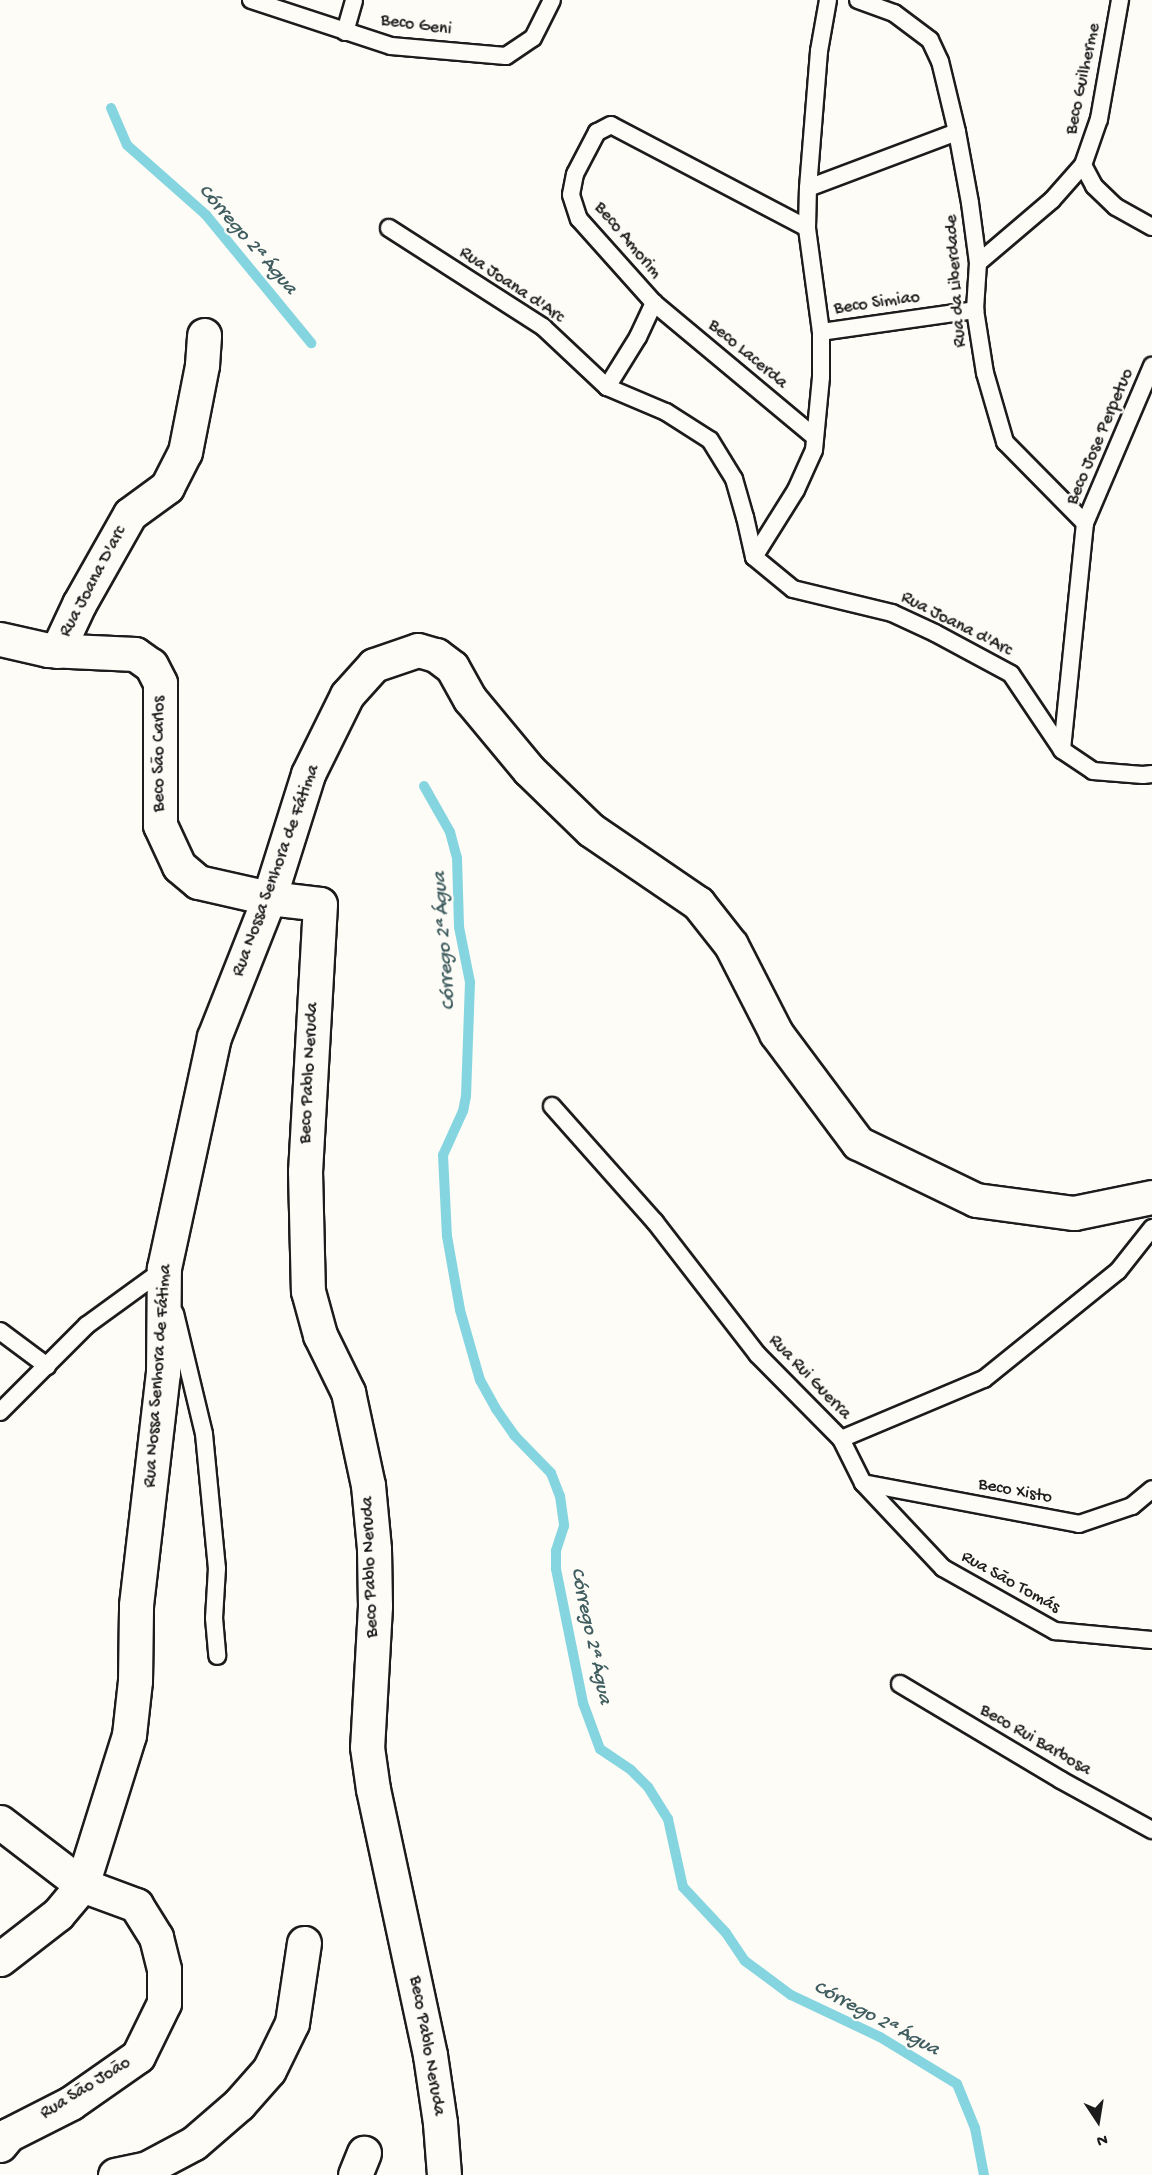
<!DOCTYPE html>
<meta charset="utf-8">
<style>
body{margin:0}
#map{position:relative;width:1152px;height:2175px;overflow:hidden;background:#fdfcf7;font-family:"Gochi Hand",sans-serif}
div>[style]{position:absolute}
.stream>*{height:10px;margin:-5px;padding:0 5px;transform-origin:5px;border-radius:5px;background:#84d5df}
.roads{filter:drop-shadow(2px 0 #1c1c1c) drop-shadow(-2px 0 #1c1c1c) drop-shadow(0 2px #1c1c1c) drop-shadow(0 -2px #1c1c1c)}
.lane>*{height:16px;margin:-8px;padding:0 8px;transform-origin:8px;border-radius:8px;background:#fdfcf7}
.street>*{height:33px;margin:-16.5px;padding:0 16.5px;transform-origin:16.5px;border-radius:16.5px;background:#fdfcf7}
.secondary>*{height:33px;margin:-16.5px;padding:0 16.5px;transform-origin:16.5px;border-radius:16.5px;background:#fdfcf7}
span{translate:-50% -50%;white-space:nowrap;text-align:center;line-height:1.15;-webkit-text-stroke:4.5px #fdfcf7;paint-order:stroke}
.street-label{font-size:18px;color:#1c1c1c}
.water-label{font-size:20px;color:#405d60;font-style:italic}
.north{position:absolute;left:1068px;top:2091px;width:60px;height:60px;-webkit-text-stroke:4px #fdfcf7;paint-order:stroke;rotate:168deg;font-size:16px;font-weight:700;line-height:24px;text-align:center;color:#1c1c1c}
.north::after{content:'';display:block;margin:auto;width:21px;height:27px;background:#1c1c1c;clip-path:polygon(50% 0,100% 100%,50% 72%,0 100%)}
</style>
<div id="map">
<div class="stream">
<i style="left:111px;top:108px;width:40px;rotate:66.6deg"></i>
<i style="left:127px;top:145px;width:106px;rotate:41.5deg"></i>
<i style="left:206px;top:215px;width:166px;rotate:50.6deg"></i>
<i style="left:424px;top:786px;width:53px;rotate:60.5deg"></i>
<i style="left:450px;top:832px;width:27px;rotate:75deg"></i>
<i style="left:457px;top:858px;width:69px;rotate:88.3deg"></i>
<i style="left:459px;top:927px;width:56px;rotate:78.7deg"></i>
<i style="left:470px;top:982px;width:114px;rotate:92deg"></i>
<i style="left:466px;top:1096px;width:15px;rotate:101deg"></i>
<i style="left:463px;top:1111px;width:48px;rotate:114.4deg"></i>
<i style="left:443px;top:1155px;width:81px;rotate:87.2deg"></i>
<i style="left:447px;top:1236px;width:75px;rotate:80deg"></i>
<i style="left:460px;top:1310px;width:73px;rotate:74.1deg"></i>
<i style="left:480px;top:1380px;width:33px;rotate:61deg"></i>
<i style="left:496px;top:1409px;width:32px;rotate:55deg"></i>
<i style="left:514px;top:1435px;width:53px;rotate:45.8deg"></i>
<i style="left:551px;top:1473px;width:25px;rotate:69deg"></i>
<i style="left:560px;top:1496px;width:30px;rotate:82deg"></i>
<i style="left:564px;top:1526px;width:26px;rotate:108deg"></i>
<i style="left:556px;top:1551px;width:18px;rotate:90deg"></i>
<i style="left:556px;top:1569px;width:137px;rotate:78.6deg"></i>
<i style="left:583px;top:1703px;width:49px;rotate:69.7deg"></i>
<i style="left:600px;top:1749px;width:37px;rotate:34deg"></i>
<i style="left:631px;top:1770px;width:24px;rotate:45deg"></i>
<i style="left:648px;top:1787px;width:38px;rotate:58deg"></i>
<i style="left:668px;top:1819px;width:70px;rotate:77.6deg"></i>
<i style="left:683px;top:1887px;width:63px;rotate:46.9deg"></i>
<i style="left:726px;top:1933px;width:34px;rotate:56deg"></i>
<i style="left:745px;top:1961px;width:57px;rotate:36.5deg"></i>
<i style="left:791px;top:1995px;width:98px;rotate:25.3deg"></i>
<i style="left:880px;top:2037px;width:90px;rotate:31.4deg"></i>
<i style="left:957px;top:2084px;width:48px;rotate:67.8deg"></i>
<i style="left:975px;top:2128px;width:48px;rotate:79.2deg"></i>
</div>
<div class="roads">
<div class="lane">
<i style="left:251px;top:0;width:147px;rotate:18.2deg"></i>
<i style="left:391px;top:46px;width:115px;rotate:5deg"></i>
<i style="left:506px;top:56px;width:32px;rotate:-34deg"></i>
<i style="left:533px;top:38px;width:42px;rotate:-63.4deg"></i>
<i style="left:858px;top:0;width:38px;rotate:20deg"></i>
<i style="left:894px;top:13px;width:45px;rotate:36.9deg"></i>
<i style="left:930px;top:40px;width:23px;rotate:65deg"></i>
<i style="left:940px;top:61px;width:73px;rotate:76.5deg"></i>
<i style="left:957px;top:132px;width:72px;rotate:79.6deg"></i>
<i style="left:970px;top:203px;width:61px;rotate:82.4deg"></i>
<i style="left:978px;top:263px;width:47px;rotate:93.7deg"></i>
<i style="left:975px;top:310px;width:64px;rotate:81deg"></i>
<i style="left:985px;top:373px;width:72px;rotate:73.8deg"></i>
<i style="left:1005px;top:442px;width:114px;rotate:45.4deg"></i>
<i style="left:1085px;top:523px;width:228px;rotate:95.8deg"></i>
<i style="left:345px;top:32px;width:33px;rotate:-74deg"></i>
<i style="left:1083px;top:165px;width:24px;rotate:62deg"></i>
<i style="left:1094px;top:186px;width:30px;rotate:44deg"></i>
<i style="left:1116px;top:207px;width:41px;rotate:29.1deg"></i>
<i style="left:808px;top:188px;width:159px;rotate:-20.6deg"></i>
<i style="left:389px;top:228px;width:183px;rotate:32.7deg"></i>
<i style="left:543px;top:327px;width:88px;rotate:43.2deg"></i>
<i style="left:607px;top:387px;width:64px;rotate:23deg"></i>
<i style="left:666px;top:412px;width:52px;rotate:32.5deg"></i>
<i style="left:710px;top:440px;width:46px;rotate:58.4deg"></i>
<i style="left:734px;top:479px;width:40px;rotate:74deg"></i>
<i style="left:745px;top:517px;width:41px;rotate:77.3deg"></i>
<i style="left:754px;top:557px;width:50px;rotate:39.4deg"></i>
<i style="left:793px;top:589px;width:102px;rotate:13.6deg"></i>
<i style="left:892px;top:613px;width:47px;rotate:24.9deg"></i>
<i style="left:935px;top:633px;width:86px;rotate:28.3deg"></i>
<i style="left:1011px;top:674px;width:92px;rotate:56.1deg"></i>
<i style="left:1062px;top:750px;width:37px;rotate:34deg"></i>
<i style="left:1093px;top:771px;width:50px;rotate:4.6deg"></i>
<i style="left:1143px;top:775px;width:9px;rotate:-6deg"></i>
<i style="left:807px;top:228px;width:221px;rotate:-152.3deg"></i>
<i style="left:611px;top:125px;width:16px;rotate:153deg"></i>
<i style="left:597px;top:132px;width:47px;rotate:117.6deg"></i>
<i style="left:575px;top:174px;width:21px;rotate:101deg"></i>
<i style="left:571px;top:195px;width:25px;rotate:72deg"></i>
<i style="left:579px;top:219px;width:113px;rotate:48.2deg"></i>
<i style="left:654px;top:303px;width:209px;rotate:39.8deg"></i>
<i style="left:978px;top:263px;width:97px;rotate:-40.4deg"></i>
<i style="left:1052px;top:200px;width:47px;rotate:-48.5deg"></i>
<i style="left:1083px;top:165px;width:49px;rotate:-70.8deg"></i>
<i style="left:1099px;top:119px;width:121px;rotate:-80deg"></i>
<i style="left:821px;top:332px;width:156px;rotate:-8.1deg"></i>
<i style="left:607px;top:387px;width:59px;rotate:-58.2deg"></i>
<i style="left:638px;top:337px;width:38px;rotate:-65deg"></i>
<i style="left:1085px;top:523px;width:171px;rotate:-66.9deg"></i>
<i style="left:754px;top:557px;width:79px;rotate:-57.9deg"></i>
<i style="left:796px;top:490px;width:44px;rotate:-65.8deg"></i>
<i style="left:814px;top:450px;width:73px;rotate:-84.5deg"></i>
<i style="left:821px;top:377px;width:45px;rotate:-90deg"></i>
<i style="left:821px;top:332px;width:105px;rotate:-97.7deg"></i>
<i style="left:807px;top:228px;width:40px;rotate:-88.6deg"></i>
<i style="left:808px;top:188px;width:137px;rotate:-85.4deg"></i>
<i style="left:819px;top:51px;width:52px;rotate:-80deg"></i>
<i style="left:552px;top:1106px;width:155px;rotate:48.4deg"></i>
<i style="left:655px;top:1222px;width:167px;rotate:52.3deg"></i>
<i style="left:757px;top:1354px;width:120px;rotate:45.3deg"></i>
<i style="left:841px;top:1439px;width:155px;rotate:-22.8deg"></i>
<i style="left:984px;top:1379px;width:172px;rotate:-38.9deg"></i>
<i style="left:1118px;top:1271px;width:55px;rotate:-51.7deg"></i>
<i style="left:175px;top:1313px;width:124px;rotate:76.5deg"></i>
<i style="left:204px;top:1434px;width:135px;rotate:84.5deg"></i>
<i style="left:217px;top:1568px;width:50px;rotate:93.4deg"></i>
<i style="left:214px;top:1618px;width:38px;rotate:85deg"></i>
<i style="left:0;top:1331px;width:59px;rotate:36.7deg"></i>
<i style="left:0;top:1412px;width:123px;rotate:-45deg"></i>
<i style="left:87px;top:1325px;width:95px;rotate:-36deg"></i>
<i style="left:841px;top:1439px;width:49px;rotate:63.4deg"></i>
<i style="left:863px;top:1483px;width:117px;rotate:46.7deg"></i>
<i style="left:943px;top:1568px;width:129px;rotate:29.4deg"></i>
<i style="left:1055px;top:1631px;width:97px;rotate:5.3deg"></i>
<i style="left:863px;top:1483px;width:220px;rotate:10.7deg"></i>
<i style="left:1079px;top:1524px;width:56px;rotate:-18.8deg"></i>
<i style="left:1132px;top:1506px;width:26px;rotate:-40deg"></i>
<i style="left:900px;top:1684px;width:187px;rotate:30.8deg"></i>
<i style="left:1061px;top:1780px;width:104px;rotate:28.8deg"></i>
</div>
<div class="street">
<i style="left:0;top:639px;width:49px;rotate:12.9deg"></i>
<i style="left:48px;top:650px;width:87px;rotate:2.6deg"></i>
<i style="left:135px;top:654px;width:19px;rotate:35deg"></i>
<i style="left:151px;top:665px;width:20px;rotate:63deg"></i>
<i style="left:160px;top:683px;width:142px;rotate:90deg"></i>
<i style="left:160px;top:825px;width:45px;rotate:65.1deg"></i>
<i style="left:179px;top:866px;width:25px;rotate:40deg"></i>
<i style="left:198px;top:882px;width:73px;rotate:12.7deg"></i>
<i style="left:269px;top:898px;width:51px;rotate:6.7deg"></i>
<i style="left:320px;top:904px;width:267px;rotate:93.2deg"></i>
<i style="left:305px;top:1171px;width:120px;rotate:88.6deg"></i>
<i style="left:308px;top:1291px;width:46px;rotate:74.7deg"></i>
<i style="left:320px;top:1335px;width:64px;rotate:63.8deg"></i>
<i style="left:348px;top:1392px;width:95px;rotate:77.9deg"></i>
<i style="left:368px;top:1485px;width:64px;rotate:84.6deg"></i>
<i style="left:374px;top:1549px;width:57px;rotate:89deg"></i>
<i style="left:375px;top:1606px;width:141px;rotate:93.2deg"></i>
<i style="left:367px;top:1747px;width:42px;rotate:81.9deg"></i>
<i style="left:373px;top:1789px;width:272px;rotate:77.9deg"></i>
<i style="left:430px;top:2055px;width:69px;rotate:81.6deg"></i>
<i style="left:440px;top:2123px;width:52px;rotate:85.6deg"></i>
<i style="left:57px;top:651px;width:52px;rotate:-64.9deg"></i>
<i style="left:79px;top:604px;width:103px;rotate:-60.5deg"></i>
<i style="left:130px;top:514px;width:46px;rotate:-36.1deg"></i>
<i style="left:167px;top:487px;width:39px;rotate:-63deg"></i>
<i style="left:185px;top:452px;width:89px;rotate:-78.9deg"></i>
<i style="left:202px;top:365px;width:30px;rotate:-86deg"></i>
<i style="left:0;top:1822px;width:103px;rotate:37.5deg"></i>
<i style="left:82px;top:1885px;width:58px;rotate:20.3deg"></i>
<i style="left:136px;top:1905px;width:38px;rotate:58deg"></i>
<i style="left:156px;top:1937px;width:33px;rotate:76deg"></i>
<i style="left:164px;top:1969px;width:34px;rotate:90deg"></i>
<i style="left:164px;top:2003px;width:59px;rotate:116.1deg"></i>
<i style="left:138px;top:2056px;width:82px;rotate:145deg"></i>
<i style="left:71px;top:2103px;width:71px;rotate:153.1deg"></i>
<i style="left:8px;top:2135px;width:13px;rotate:129deg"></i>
<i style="left:115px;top:2175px;width:33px;rotate:-12deg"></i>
<i style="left:147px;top:2168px;width:53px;rotate:-28deg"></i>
<i style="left:194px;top:2143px;width:60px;rotate:-40.9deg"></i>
<i style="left:239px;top:2104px;width:45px;rotate:-48.6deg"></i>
<i style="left:269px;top:2070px;width:52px;rotate:-63.9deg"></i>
<i style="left:292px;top:2023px;width:81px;rotate:-81.5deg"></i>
<i style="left:355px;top:2175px;width:24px;rotate:-68deg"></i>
</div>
<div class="secondary">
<i style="left:0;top:1959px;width:73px;rotate:-37.8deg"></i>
<i style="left:58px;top:1914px;width:38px;rotate:-50deg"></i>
<i style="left:82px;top:1885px;width:157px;rotate:-72.6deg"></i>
<i style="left:129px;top:1735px;width:54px;rotate:-83.7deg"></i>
<i style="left:135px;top:1681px;width:76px;rotate:-89.2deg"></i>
<i style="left:136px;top:1605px;width:234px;rotate:-83.4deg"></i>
<i style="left:163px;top:1373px;width:105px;rotate:-89.5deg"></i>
<i style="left:164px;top:1268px;width:236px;rotate:-77.8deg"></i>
<i style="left:214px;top:1037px;width:149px;rotate:-68.4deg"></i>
<i style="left:269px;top:898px;width:130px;rotate:-72.5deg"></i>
<i style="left:308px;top:774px;width:88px;rotate:-63.7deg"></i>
<i style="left:347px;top:695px;width:40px;rotate:-48deg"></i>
<i style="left:374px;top:665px;width:46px;rotate:-18.8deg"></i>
<i style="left:418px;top:650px;width:19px;rotate:16deg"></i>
<i style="left:436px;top:655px;width:20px;rotate:37deg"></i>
<i style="left:452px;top:667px;width:37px;rotate:61deg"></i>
<i style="left:470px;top:699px;width:92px;rotate:50.3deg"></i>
<i style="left:529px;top:770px;width:86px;rotate:44.1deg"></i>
<i style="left:591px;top:830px;width:130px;rotate:34.3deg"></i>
<i style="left:698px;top:903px;width:53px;rotate:51.8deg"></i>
<i style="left:731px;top:945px;width:99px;rotate:62.9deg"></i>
<i style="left:776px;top:1033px;width:137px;rotate:53.3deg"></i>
<i style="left:858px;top:1143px;width:131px;rotate:25.8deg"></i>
<i style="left:976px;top:1200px;width:99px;rotate:7.6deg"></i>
<i style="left:1074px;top:1213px;width:80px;rotate:-11.6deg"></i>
</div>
</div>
<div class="street-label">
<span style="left:416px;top:26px;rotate:8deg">Beco Geni</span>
<span style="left:1084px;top:79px;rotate:-78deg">Beco Guilherme</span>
<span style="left:627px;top:241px;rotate:50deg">Beco Amorim</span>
<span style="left:957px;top:281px;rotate:-94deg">Rua da Liberdade</span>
<span style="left:511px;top:286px;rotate:34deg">Rua Joana d'Arc</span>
<span style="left:877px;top:304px;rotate:-8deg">Beco Simiao</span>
<span style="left:747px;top:355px;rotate:40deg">Beco Lacerda</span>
<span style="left:1101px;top:437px;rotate:-67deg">Beco Jose Perpetuo</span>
<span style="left:94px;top:582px;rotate:-62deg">Rua Joana D'arc</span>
<span style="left:956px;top:625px;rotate:27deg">Rua Joana d'Arc</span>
<span style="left:160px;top:754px;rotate:-90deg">Beco São Carlos</span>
<span style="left:277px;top:871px;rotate:-70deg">Rua Nossa Senhora de Fátima</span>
<span style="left:310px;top:1073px;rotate:-87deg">Beco Pablo Neruda</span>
<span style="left:159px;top:1376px;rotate:-86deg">Rua Nossa Senhora de Fátima</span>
<span style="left:809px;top:1378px;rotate:46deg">Rua Rui Guerra</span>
<span style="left:1015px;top:1492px;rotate:11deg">Beco Xisto</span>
<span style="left:371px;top:1567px;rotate:-92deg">Beco Pablo Neruda</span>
<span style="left:1010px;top:1583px;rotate:29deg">Rua São Tomás</span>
<span style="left:1035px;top:1741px;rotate:30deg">Beco Rui Barbosa</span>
<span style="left:426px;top:2046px;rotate:80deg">Beco Pablo Neruda</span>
<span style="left:86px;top:2089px;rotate:-32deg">Rua São João</span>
</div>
<div class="water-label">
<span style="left:247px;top:240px;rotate:49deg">Córrego 2ª Água</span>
<span style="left:445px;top:941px;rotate:-94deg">Córrego 2ª Água</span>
<span style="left:590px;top:1636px;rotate:78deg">Córrego 2ª Água</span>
<span style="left:876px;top:2019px;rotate:28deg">Córrego 2ª Água</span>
</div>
<div class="north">N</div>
</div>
